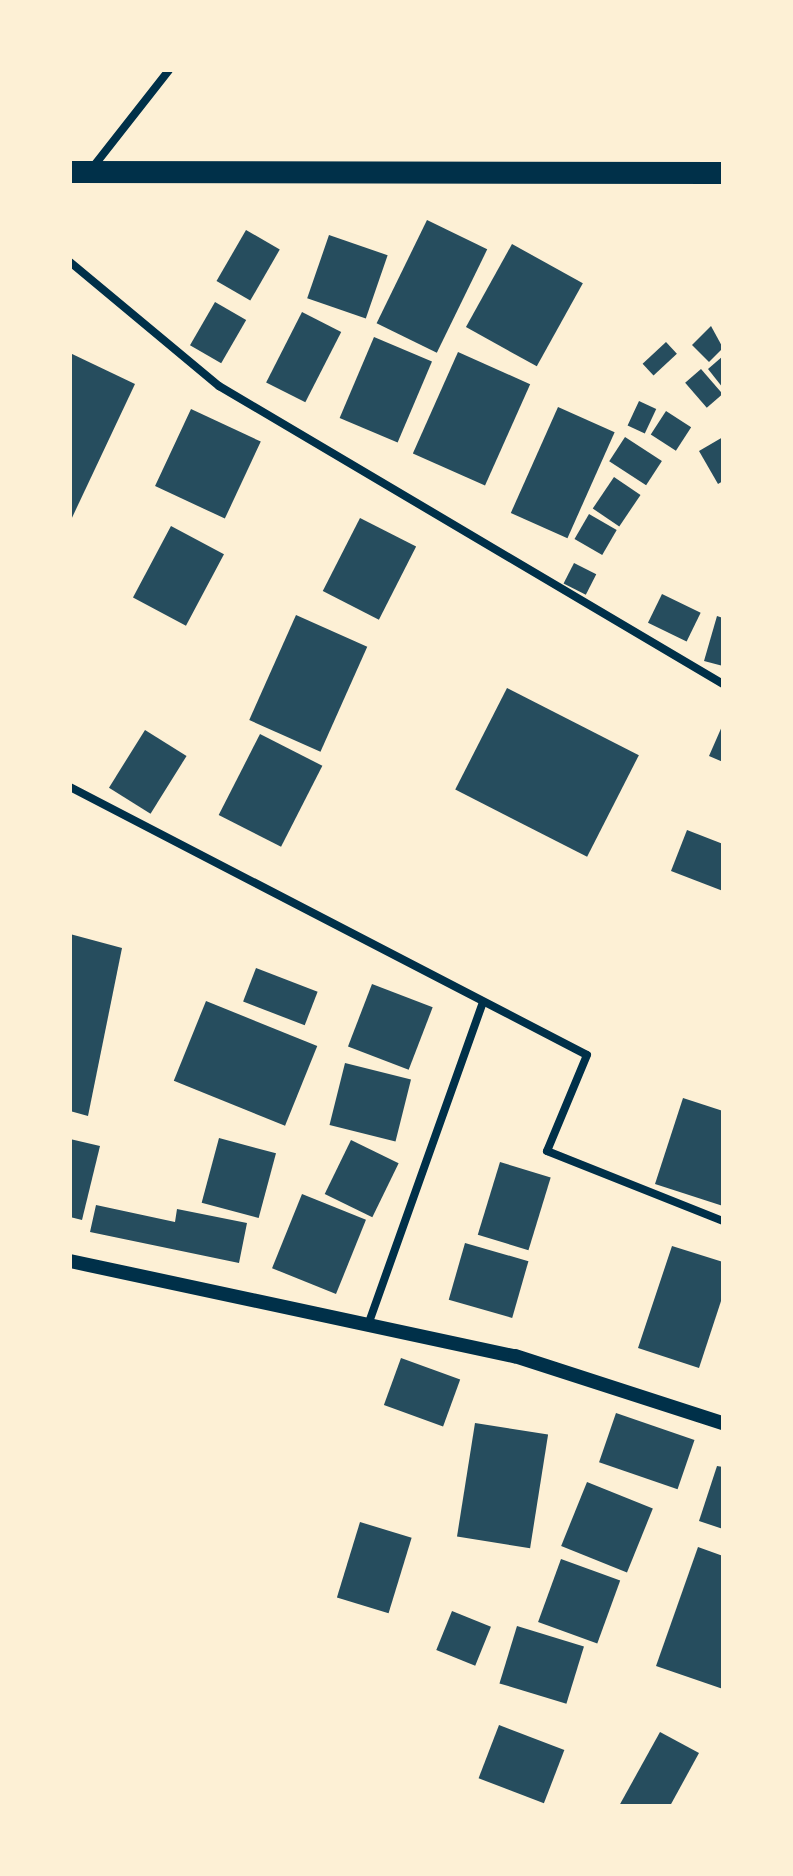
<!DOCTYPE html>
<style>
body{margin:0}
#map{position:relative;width:793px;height:1876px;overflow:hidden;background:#fdf0d5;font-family:Raleway,sans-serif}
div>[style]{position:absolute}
.building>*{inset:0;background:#264d5e;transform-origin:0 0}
.minor>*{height:8px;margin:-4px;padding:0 4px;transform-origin:4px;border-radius:4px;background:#003049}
.tertiary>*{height:14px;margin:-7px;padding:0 7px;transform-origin:7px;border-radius:7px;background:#003049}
.trunk>*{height:22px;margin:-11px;padding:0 11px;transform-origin:11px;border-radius:11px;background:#003049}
span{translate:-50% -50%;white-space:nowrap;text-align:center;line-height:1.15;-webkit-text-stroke:8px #fdf0d5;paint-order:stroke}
.frame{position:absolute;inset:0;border:72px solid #fdf0d5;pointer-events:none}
</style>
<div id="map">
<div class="building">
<i style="left:427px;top:220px;width:67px;height:115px;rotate:26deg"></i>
<i style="left:246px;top:230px;width:39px;height:59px;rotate:30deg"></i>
<i style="left:329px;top:235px;width:62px;height:67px;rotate:19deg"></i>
<i style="left:512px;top:244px;width:81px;height:95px;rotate:29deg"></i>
<i style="left:215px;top:302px;width:36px;height:50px;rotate:30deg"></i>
<i style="left:302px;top:312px;width:44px;height:79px;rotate:27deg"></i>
<i style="clip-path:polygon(711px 326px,723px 348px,709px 362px,692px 345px)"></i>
<i style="left:374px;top:337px;width:63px;height:88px;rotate:23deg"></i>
<i style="left:666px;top:342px;width:16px;height:32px;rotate:47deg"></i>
<i style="left:458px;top:352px;width:79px;height:111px;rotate:24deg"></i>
<i style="clip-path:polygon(70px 353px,135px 384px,70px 522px)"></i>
<i style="clip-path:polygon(723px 356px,723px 388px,708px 369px)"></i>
<i style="left:701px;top:369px;width:33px;height:21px;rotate:49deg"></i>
<i style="left:639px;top:401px;width:19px;height:27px;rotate:25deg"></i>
<i style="left:558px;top:407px;width:62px;height:116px;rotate:24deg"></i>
<i style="left:191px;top:409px;width:77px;height:85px;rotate:25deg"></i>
<i style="left:666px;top:411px;width:30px;height:28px;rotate:33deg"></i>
<i style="left:625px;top:437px;width:44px;height:29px;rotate:33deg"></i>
<i style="clip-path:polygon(723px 437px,723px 481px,718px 484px,699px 451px)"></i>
<i style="left:614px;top:477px;width:32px;height:38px;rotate:34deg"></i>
<i style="left:589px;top:514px;width:32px;height:29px;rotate:30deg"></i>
<i style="left:360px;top:518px;width:63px;height:82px;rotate:27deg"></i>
<i style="left:171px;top:526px;width:60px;height:81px;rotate:28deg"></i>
<i style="left:574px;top:563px;width:25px;height:23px;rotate:27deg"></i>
<i style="left:662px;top:594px;width:43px;height:32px;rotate:26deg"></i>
<i style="left:296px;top:615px;width:78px;height:115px;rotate:24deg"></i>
<i style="clip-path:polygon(717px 616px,723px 618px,723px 666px,704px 661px)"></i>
<i style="left:507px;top:688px;width:148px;height:114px;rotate:27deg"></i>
<i style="clip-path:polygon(723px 724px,723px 762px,709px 756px)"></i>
<i style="left:145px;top:730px;width:49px;height:68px;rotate:32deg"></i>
<i style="left:260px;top:734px;width:70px;height:91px;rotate:27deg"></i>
<i style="clip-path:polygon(687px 830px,723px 844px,723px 891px,671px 871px)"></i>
<i style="clip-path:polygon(70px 934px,122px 948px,88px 1116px,70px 1111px)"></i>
<i style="left:256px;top:968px;width:66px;height:36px;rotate:21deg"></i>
<i style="left:372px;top:984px;width:65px;height:67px;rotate:21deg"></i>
<i style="left:206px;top:1001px;width:120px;height:86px;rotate:22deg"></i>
<i style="left:345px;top:1063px;width:68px;height:64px;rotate:14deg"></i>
<i style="clip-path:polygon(683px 1098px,723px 1111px,723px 1206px,655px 1184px)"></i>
<i style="left:219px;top:1138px;width:59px;height:67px;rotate:15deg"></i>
<i style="clip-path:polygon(70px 1139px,100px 1146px,82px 1220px,70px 1217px)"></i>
<i style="left:351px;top:1140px;width:53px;height:60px;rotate:26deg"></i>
<i style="left:500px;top:1162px;width:53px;height:76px;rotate:17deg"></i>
<i style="left:302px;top:1194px;width:69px;height:80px;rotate:22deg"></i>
<i style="clip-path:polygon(96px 1205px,175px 1222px,177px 1209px,247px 1223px,239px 1263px,90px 1232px)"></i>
<i style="left:465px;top:1243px;width:66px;height:59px;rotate:16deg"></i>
<i style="clip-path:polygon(672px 1246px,723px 1262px,723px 1295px,699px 1368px,638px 1348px)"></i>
<i style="left:401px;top:1358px;width:63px;height:50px;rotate:20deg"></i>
<i style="left:616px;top:1413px;width:83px;height:52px;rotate:19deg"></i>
<i style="left:475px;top:1423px;width:74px;height:115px;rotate:9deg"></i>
<i style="clip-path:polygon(717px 1466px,723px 1467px,723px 1529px,699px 1521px)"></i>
<i style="left:587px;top:1482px;width:71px;height:69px;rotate:22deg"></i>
<i style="left:360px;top:1522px;width:54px;height:79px;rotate:17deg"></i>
<i style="clip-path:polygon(698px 1547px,723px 1556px,723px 1689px,656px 1666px)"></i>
<i style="left:561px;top:1559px;width:63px;height:67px;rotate:20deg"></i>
<i style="left:452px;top:1611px;width:42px;height:42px;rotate:22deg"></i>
<i style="left:517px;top:1626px;width:70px;height:60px;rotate:17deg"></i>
<i style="left:499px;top:1725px;width:70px;height:57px;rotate:21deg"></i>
<i style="clip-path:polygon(660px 1732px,699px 1753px,670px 1806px,619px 1806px)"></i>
</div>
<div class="minor">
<i style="left:93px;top:167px;width:123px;rotate:-51.9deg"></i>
<i style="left:70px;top:262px;width:194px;rotate:39.8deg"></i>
<i style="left:219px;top:386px;width:586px;rotate:30.59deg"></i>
<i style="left:70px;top:787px;width:582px;rotate:27.4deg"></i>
<i style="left:587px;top:1055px;width:104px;rotate:112.6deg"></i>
<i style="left:547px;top:1151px;width:189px;rotate:21.7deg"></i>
<i style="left:368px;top:1325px;width:343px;rotate:-70.4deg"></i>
</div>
<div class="tertiary">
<i style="left:70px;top:1261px;width:455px;rotate:12.1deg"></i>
<i style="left:515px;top:1356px;width:219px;rotate:17.9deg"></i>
</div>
<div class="trunk">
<i style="left:70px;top:172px;width:653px;rotate:0.09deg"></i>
</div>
<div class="frame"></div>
</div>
